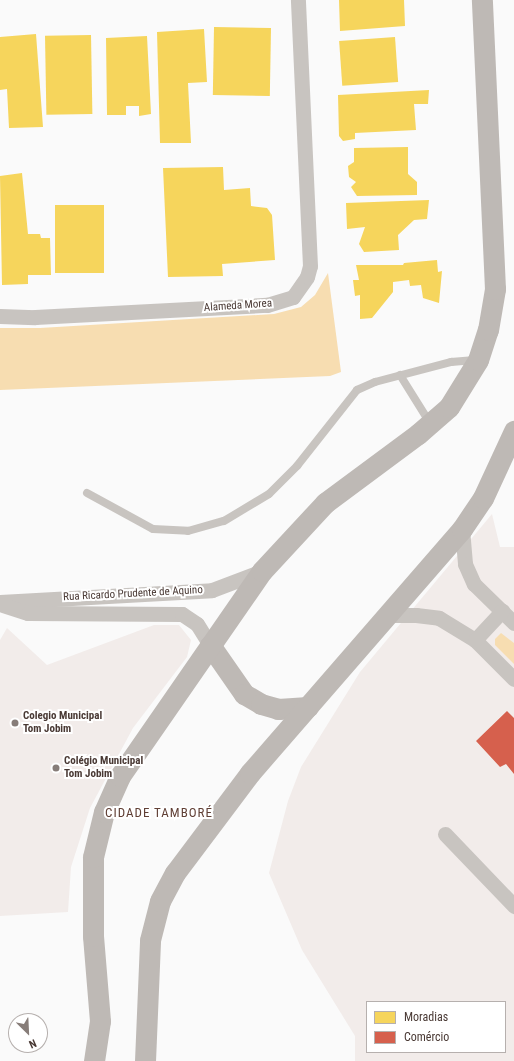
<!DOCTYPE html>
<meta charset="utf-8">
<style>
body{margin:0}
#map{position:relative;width:514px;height:1061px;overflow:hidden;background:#fafafa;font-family:"Roboto Condensed",sans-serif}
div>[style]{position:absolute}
.built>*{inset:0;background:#f2ecea}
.green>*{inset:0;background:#f7ddb1}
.homes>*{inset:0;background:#f6d55c;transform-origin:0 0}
.shops>*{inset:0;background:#d6604d}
.service>*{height:8px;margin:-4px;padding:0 4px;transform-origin:4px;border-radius:4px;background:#c8c4c0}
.minor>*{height:15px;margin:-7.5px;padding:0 7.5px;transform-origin:7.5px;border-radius:7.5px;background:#c8c4c0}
.secondary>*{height:21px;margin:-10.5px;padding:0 10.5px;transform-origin:10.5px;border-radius:10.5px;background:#beb9b5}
.dots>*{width:11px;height:11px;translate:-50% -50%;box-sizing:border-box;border:2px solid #fff;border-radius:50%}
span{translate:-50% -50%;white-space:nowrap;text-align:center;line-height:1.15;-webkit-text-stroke:4px #fff;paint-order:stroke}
.street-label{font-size:11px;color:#493934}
.poi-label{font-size:11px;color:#493934;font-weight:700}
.left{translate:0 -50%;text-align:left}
.quarter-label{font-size:13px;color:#603f35;letter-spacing:1px}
.legend{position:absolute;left:366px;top:1001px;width:140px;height:52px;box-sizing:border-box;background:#fff;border:1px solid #b6b0ae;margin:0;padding:5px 7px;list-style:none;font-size:12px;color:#493934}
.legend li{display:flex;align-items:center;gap:8px;height:20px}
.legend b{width:20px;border:1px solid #b6b0ae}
.north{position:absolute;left:8px;top:1013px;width:40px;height:40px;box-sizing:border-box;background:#fff;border:1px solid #b6b0ae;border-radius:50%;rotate:156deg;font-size:11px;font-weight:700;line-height:16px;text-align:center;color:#493934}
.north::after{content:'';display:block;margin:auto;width:14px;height:18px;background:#877d79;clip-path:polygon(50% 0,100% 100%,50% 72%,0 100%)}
</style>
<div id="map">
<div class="built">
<i style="clip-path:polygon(evenodd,492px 514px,500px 547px,514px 547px,514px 1061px,355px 1061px,355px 1036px,302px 950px,269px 873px,288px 801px,301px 767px,360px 672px,492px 514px,367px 1002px,505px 1002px,505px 1052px,367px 1052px,367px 1002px)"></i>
<i style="clip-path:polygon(154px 625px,179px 625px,191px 640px,187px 657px,133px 728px,90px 808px,71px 867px,68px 912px,0 916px,0 640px,7px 628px,47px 665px)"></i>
</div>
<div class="green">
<i style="clip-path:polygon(328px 273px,341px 372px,330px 376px,0 390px,0 328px,40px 328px,274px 314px,301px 307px,315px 295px)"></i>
<i style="clip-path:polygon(501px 633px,514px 643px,514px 664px,495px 645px,495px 639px)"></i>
</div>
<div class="homes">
<i style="clip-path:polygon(339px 0,404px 0,405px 26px,340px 31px)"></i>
<i style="left:271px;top:28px;width:68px;height:57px;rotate:91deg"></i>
<i style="clip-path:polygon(204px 29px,207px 82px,188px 83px,191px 143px,160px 143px,157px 32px)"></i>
<i style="clip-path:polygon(36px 34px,43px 127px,9px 128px,7px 89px,0 90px,0 37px)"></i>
<i style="left:91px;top:35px;width:79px;height:46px;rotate:89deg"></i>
<i style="clip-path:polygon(147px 36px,151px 114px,139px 116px,139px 106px,126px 106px,126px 115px,107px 115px,106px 38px)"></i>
<i style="left:395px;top:37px;width:45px;height:56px;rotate:86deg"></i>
<i style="clip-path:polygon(429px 90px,428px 104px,414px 104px,416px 130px,355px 133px,355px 139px,343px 141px,339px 136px,338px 95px)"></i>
<i style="clip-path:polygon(408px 147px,408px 174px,417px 182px,417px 195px,357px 196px,351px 187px,356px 182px,349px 177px,348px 166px,354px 162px,354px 148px)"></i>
<i style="clip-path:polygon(223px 167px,224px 190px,250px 188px,251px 206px,267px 208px,272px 215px,275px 260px,222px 264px,223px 276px,168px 277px,163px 168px)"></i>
<i style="clip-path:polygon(22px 173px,28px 234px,40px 234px,41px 238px,50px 238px,51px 275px,28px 275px,28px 284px,2px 285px,0 176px)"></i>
<i style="clip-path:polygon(429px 200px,427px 219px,414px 220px,398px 235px,399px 250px,364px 252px,359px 244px,365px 227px,347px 229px,346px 203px)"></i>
<i style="left:55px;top:205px;width:49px;height:68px"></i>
<i style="clip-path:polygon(437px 260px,438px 272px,442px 271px,439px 303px,423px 298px,421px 285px,410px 286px,409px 280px,393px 282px,393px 292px,372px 318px,360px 319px,360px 295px,355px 296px,353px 280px,359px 280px,356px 265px,403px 265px,404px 263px)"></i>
</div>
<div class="shops">
<i style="clip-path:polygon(507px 711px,514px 718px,514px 774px,506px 764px,500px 767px,476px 741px)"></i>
</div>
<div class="service">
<i style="left:400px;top:375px;width:57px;rotate:58deg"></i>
<i style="left:87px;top:493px;width:75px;rotate:28.6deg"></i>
<i style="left:153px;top:529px;width:35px;rotate:3deg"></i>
<i style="left:188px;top:531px;width:37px;rotate:-16deg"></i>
<i style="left:224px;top:521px;width:52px;rotate:-31deg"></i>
<i style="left:269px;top:494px;width:40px;rotate:-45deg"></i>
<i style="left:297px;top:466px;width:97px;rotate:-51.7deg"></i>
<i style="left:357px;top:390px;width:20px;rotate:-24deg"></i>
<i style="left:375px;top:382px;width:79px;rotate:-14.7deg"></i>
<i style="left:451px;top:362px;width:24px;rotate:-5deg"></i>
</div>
<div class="minor">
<i style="left:0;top:316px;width:35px;rotate:2deg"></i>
<i style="left:35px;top:317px;width:232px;rotate:-3deg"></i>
<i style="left:267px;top:305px;width:27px;rotate:-17deg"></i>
<i style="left:293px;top:297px;width:24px;rotate:-55deg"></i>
<i style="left:307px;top:277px;width:11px;rotate:-75deg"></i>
<i style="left:310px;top:266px;width:266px;rotate:-92.6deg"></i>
<i style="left:462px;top:529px;width:35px;rotate:85deg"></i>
<i style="left:465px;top:564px;width:22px;rotate:66deg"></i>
<i style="left:474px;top:584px;width:56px;rotate:44.3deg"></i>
<i style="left:0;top:602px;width:212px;rotate:-3.2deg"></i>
<i style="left:212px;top:590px;width:53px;rotate:-20.8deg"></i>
<i style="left:3px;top:605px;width:26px;rotate:18deg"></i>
<i style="left:28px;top:613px;width:154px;rotate:0.4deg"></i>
<i style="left:182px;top:614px;width:18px;rotate:34deg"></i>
<i style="left:197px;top:624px;width:25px;rotate:58deg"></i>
<i style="left:388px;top:615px;width:28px"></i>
<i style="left:416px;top:615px;width:23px;rotate:7deg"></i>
<i style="left:439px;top:618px;width:42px;rotate:31.4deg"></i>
<i style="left:475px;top:640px;width:55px;rotate:45deg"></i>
<i style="left:475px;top:640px;width:40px;rotate:-47deg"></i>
<i style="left:445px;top:834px;width:100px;rotate:46.2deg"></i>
</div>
<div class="secondary">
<i style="left:210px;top:645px;width:60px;rotate:55.2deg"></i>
<i style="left:244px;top:694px;width:20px;rotate:30deg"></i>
<i style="left:261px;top:704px;width:18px;rotate:16deg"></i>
<i style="left:278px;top:709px;width:30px;rotate:-4deg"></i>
<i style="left:94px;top:1061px;width:40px;rotate:-81.5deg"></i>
<i style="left:100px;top:1021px;width:85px;rotate:-94.7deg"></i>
<i style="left:93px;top:936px;width:79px;rotate:-90deg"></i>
<i style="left:93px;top:857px;width:46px;rotate:-76.3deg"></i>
<i style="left:104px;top:812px;width:39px;rotate:-66deg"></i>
<i style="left:120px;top:776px;width:249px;rotate:-55.3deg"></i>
<i style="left:262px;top:571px;width:93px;rotate:-47.2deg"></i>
<i style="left:325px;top:503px;width:116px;rotate:-36.6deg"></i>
<i style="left:418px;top:434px;width:41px;rotate:-41.1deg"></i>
<i style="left:449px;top:407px;width:55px;rotate:-58.3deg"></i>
<i style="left:478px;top:360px;width:32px;rotate:-72deg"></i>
<i style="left:488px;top:330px;width:42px;rotate:-80.3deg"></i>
<i style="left:495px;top:289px;width:289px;rotate:-92.6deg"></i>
<i style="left:145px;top:1061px;width:121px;rotate:-87.6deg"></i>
<i style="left:150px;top:940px;width:40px;rotate:-75.6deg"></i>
<i style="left:160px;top:901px;width:32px;rotate:-62deg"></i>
<i style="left:175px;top:873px;width:125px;rotate:-53.1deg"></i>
<i style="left:250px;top:773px;width:323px;rotate:-49deg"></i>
<i style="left:462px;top:529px;width:37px;rotate:-56deg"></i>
<i style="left:483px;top:498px;width:74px;rotate:-65.2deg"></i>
</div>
<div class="dots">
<i style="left:15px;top:723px;background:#877d79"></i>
<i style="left:56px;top:768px;background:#877d79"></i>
</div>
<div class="street-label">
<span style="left:238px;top:306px;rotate:-4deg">Alameda Morea</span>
<span style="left:133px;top:594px;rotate:-3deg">Rua Ricardo Prudente de Aquino</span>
</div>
<div class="poi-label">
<span class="left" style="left:23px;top:723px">Colegio Municipal<br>Tom Jobim</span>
<span class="left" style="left:64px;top:768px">Colégio Municipal<br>Tom Jobim</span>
</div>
<div class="quarter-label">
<span style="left:159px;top:813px">CIDADE TAMBORÉ</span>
</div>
<ul class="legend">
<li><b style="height:11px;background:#f6d55c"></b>Moradias</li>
<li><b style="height:11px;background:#d6604d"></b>Comércio</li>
</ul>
<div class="north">N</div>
</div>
